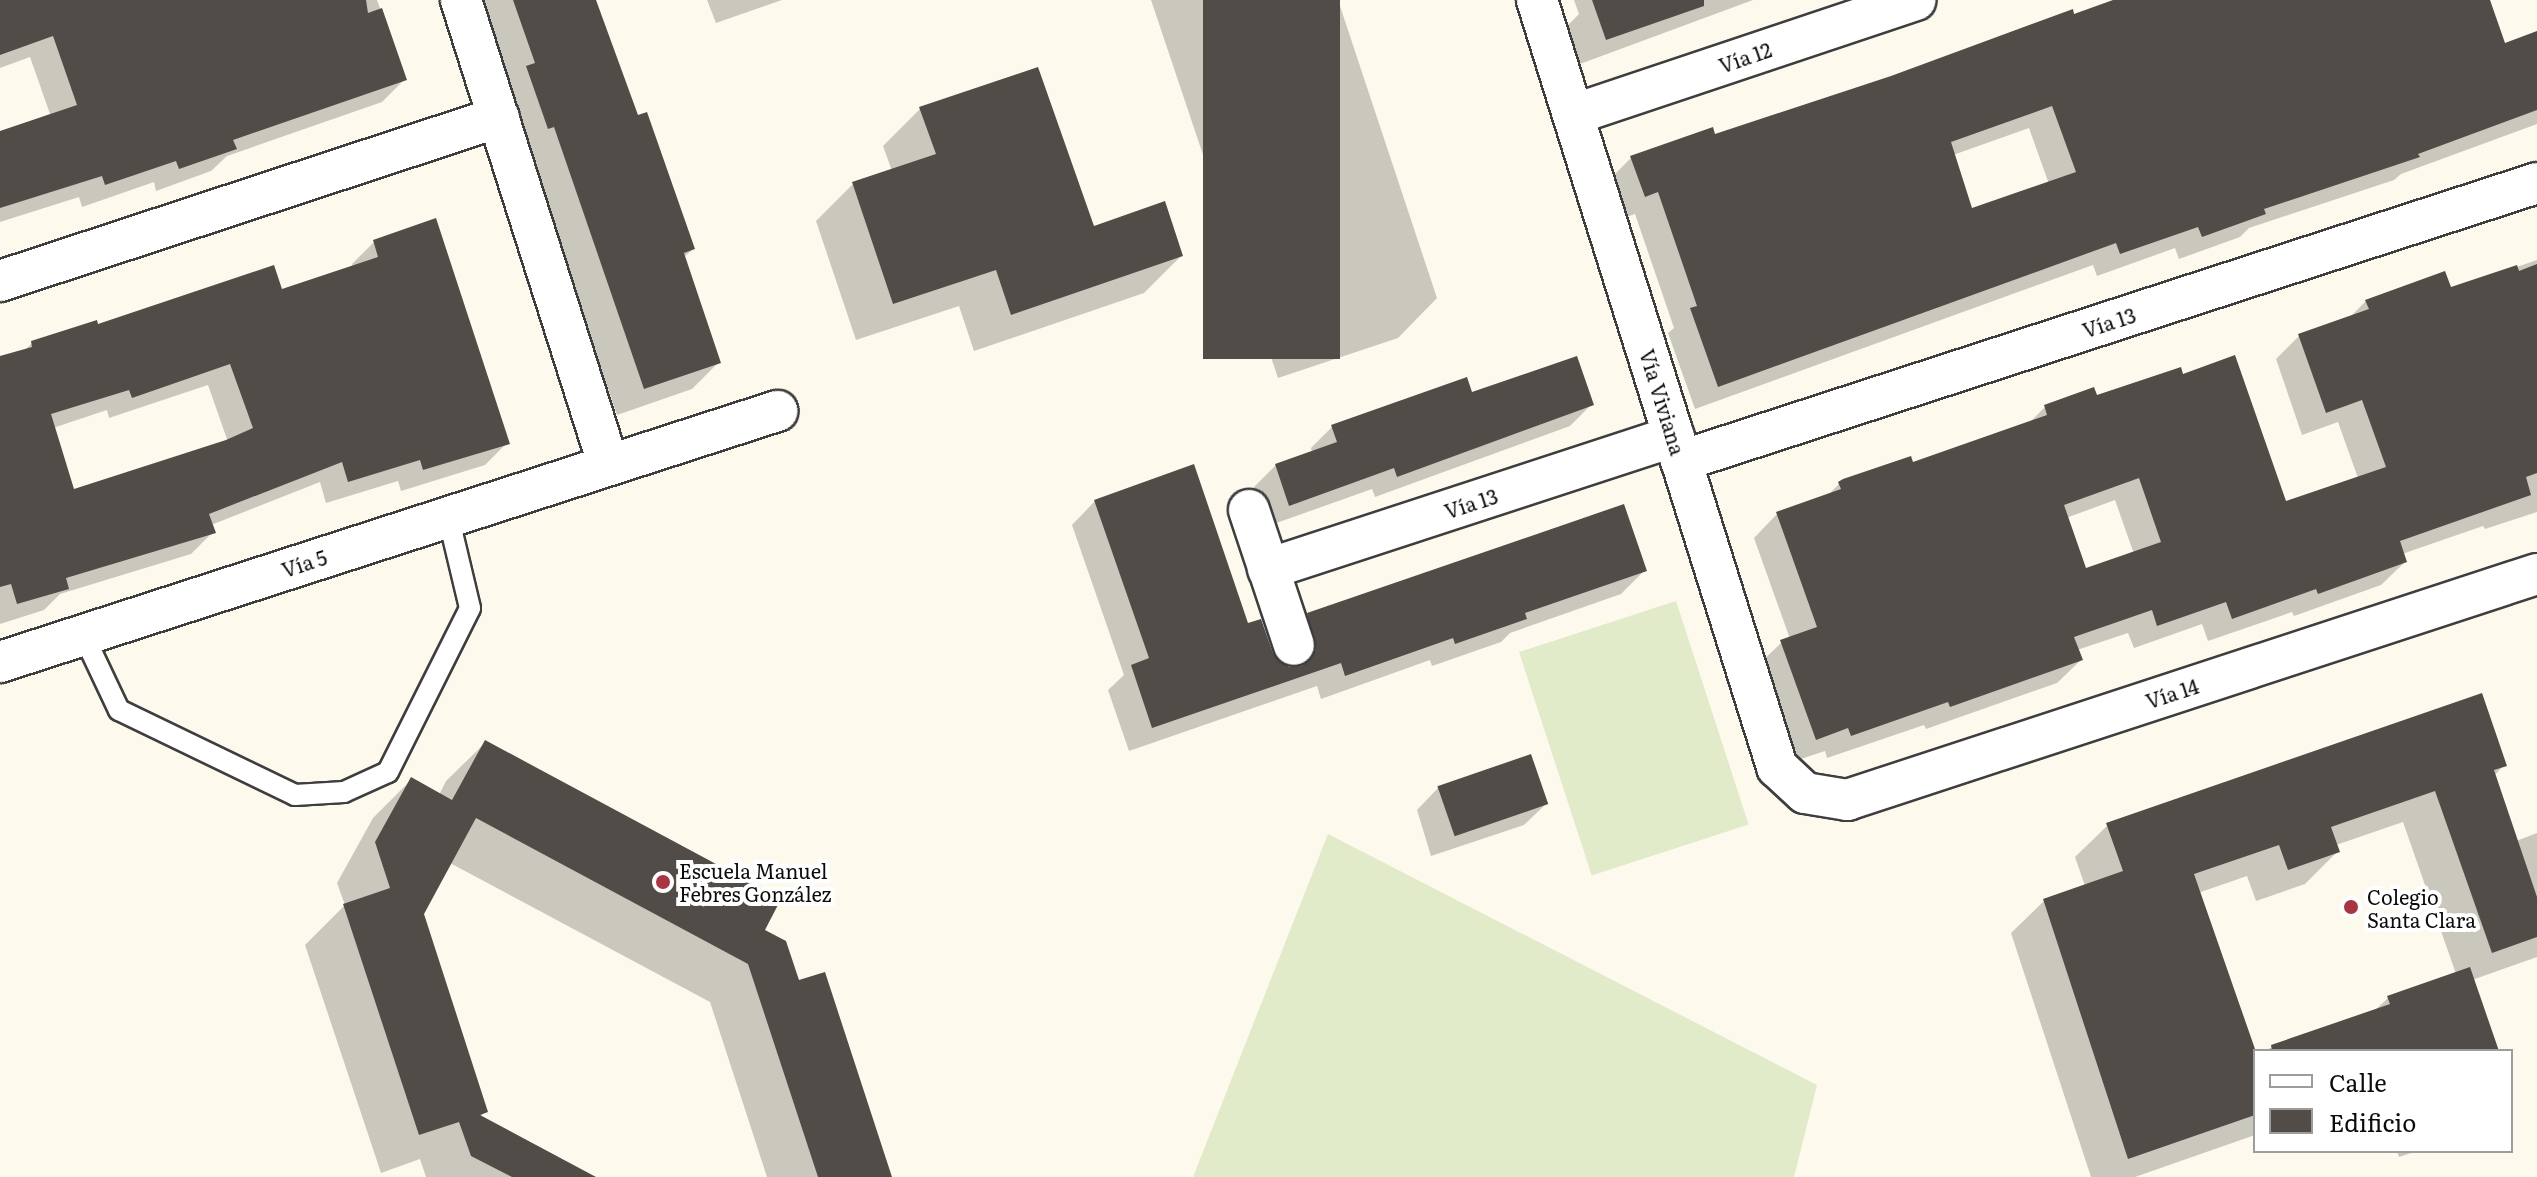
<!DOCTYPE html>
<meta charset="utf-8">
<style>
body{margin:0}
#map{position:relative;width:2537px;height:1177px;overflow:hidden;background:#fdf9ec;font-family:Literata,serif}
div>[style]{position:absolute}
.pitch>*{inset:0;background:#e1ebca;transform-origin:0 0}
.shadow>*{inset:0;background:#0003}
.building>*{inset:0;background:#524c49;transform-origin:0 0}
.roads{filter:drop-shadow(2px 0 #3e3e3e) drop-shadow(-2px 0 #3e3e3e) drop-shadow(0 2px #3e3e3e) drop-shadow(0 -2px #3e3e3e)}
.lane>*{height:20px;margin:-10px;padding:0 10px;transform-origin:10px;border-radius:10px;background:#fff}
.street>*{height:40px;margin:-20px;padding:0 20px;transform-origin:20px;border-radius:20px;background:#fff}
.dots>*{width:22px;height:22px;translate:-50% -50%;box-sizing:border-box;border:4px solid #fff;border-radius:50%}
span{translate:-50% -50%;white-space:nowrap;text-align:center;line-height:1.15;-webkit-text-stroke:8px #fff;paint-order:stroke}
.street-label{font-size:20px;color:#0b0b0b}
.poi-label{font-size:20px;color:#0b0b0b}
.left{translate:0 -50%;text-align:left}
.legend{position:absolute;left:2253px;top:1049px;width:260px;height:104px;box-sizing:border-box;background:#fff;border:2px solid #9d9d9d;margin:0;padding:10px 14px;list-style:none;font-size:24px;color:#0b0b0b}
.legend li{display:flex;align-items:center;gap:16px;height:40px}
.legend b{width:40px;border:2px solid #9d9d9d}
</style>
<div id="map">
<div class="pitch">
<i style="left:1676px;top:601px;width:235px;height:165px;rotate:72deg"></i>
<i style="clip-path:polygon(1328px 834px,1817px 1085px,1794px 1177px,1193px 1177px)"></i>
</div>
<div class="shadow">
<i style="clip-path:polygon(0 0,377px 0,405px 79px,382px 102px,227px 156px,211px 171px,156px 191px,154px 182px,82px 207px,79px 197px,0 222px,0 133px,50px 114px,30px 57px,0 68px)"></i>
<i style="clip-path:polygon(475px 0,594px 0,637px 117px,693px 249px,683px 258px,719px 362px,692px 389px,617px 415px)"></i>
<i style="clip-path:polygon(707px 0,782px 0,716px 23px)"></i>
<i style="clip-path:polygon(1151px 0,1338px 0,1437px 298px,1398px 338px,1278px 378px)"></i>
<i style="clip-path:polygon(1574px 0,1753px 0,1580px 64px,1567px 26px,1579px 14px)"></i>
<i style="clip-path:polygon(evenodd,2117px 0,2487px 0,2504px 46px,2537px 34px,2537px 124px,2401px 174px,2394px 180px,2249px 228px,2240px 237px,2179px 259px,2175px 248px,2097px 276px,2093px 265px,1695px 409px,1668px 333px,1674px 328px,1635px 214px,1621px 219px,1608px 181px,1631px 158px,1712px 130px,1714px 137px,2117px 0,2029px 128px,2049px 184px,1971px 211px,1953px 155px,2029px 128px)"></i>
<i style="clip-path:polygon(920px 109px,1092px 228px,1181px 256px,1144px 293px,974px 351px,959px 306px,856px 340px,816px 221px,853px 184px,892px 171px,883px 146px)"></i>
<i style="clip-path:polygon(evenodd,435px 221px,507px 443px,485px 465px,401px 491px,398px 481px,326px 503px,320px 482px,211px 525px,213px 532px,191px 554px,60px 594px,44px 610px,0 624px,0 359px,23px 352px,32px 343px,281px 292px,353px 267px,352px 264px,374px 242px,435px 221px,208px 385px,228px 442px,73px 492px,53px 428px,107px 410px,109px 418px,208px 385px)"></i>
<i style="clip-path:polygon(evenodd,2537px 260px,2537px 512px,2485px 529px,2483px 526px,2402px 554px,2405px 562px,2381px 585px,2294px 616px,2292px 612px,2208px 641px,2202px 624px,2134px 648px,2128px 633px,2077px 650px,2081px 660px,2057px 683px,1926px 729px,1924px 725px,1827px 758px,1825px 751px,1792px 762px,1758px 665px,1782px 642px,1790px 639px,1754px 538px,1777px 514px,1827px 496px,1839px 484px,1912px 465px,2028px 424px,2045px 407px,2182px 376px,2285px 504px,2358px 478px,2338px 422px,2302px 435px,2276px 359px,2299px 336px,2349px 318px,2366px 301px,2450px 290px,2537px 260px,2115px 500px,2134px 554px,2085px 570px,2066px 518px,2115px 500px)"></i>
<i style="clip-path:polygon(1471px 395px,1592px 404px,1570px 426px,1375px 497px,1372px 489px,1268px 526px,1254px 487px,1276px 465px,1312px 453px,1311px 448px,1333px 426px)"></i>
<i style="clip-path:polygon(1095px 501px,1247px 626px,1271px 654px,1292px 671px,1285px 638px,1309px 614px,1645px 570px,1621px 594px,1510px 633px,1501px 642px,1432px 666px,1430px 660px,1321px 699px,1317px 686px,1129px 751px,1108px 690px,1124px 675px,1072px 525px)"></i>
<i style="clip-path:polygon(485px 743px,762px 931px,798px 983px,889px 1177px,767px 1177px,710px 1002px,450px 863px,422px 914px,486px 1111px,480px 1117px,591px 1177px,426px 1177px,420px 1159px,381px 1173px,305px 945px,345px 905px,337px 883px,373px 818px,411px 780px,439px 795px,446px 781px)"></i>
<i style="clip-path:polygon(2504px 765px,2494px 776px,2516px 841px,2537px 833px,2537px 957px,2472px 980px,2497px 1051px,2262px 1051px,2373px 1012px,2388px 998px,2456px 974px,2403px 822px,2336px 845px,2338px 851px,2305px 884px,2256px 901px,2247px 876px,2198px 893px,2255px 1053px,2255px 1135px,2135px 1177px,2091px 1177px,2011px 933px,2044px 901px,2085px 886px,2075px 857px,2108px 825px)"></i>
<i style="clip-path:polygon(1438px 788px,1546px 804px,1524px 825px,1431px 856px,1417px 810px)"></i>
<i style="clip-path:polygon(2397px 1151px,2417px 1151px,2399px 1157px)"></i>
</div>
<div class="building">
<i style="clip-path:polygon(0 0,366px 0,368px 13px,382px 8px,407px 80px,233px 140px,237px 149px,179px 169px,176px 161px,105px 185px,102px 176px,0 208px,0 131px,77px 105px,53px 36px,0 55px)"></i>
<i style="clip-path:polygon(513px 0,596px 0,638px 115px,647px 112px,695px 249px,684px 253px,721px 363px,644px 389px,554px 127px,548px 129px,526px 66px,535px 63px)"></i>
<i style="left:1203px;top:0;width:137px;height:359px"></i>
<i style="clip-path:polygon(1592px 0,1704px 0,1704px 6px,1606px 40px)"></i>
<i style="clip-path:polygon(evenodd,2113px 0,2490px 0,2505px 43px,2537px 31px,2537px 110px,2418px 154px,2420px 157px,2264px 209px,2266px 214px,2202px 237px,2198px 227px,2120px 254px,2116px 243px,1718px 387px,1690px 308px,1697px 306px,1658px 192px,1645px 197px,1630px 156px,1713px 127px,1715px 134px,1891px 76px,2073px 9px,2074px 14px,2113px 0,2052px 106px,2076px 172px,1972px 208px,1951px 142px,2052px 106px)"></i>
<i style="clip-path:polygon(1038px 67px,1094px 226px,1165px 201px,1183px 256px,1011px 315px,996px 270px,893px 304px,852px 182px,936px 154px,919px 107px)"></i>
<i style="clip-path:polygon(evenodd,436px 218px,510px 444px,423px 470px,420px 460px,348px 482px,342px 462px,209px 514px,216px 533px,66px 578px,69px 589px,17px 604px,11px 584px,0 587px,0 356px,32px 347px,31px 341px,97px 320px,98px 324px,274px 265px,282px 289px,378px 257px,373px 240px,436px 218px,230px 364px,253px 428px,226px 440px,74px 489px,51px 414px,129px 390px,132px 398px,230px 364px)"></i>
<i style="clip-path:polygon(evenodd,2537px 264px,2537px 473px,2526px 477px,2531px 495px,2400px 541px,2407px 562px,2318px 594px,2316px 589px,2232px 619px,2226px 602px,2157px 626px,2152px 610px,2074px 637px,2083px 660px,1950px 707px,1948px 702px,1851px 736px,1848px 728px,1816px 740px,1780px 640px,1817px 627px,1776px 512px,1841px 489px,1838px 482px,1843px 479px,1911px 456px,1913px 462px,2047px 415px,2044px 405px,2094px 387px,2097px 395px,2181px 367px,2183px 374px,2235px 355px,2286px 501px,2386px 467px,2362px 400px,2326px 413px,2298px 334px,2369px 309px,2365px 300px,2445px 271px,2451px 287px,2517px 265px,2519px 271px,2537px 264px,2139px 478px,2161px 542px,2086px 568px,2064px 505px,2139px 478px)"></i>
<i style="clip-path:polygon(1577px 356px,1594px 405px,1397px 477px,1394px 468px,1289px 506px,1275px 464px,1337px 442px,1331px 425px,1467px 377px,1472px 392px)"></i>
<i style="clip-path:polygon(1194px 464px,1248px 623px,1261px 619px,1273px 653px,1289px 667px,1302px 666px,1316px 650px,1307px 613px,1624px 504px,1647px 571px,1525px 613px,1527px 619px,1455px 644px,1453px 638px,1345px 676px,1341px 663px,1152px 728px,1131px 665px,1149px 658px,1094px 500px)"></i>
<i style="clip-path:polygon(2482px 693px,2507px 766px,2494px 770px,2537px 897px,2537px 937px,2492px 953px,2435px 791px,2331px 827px,2340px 852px,2288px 870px,2279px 845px,2194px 874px,2255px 1049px,2255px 1115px,2128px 1159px,2043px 899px,2123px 871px,2106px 823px)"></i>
<i style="clip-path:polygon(485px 740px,781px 899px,765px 930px,786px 941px,799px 980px,825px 972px,892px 1177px,818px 1177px,748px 964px,476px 818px,424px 914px,488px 1112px,480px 1115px,596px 1177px,512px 1177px,471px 1156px,459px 1122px,419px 1135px,343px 904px,390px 888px,375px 842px,411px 777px,452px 800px)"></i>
<i style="left:1531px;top:754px;width:53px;height:99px;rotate:71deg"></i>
<i style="clip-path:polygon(2470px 967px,2499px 1051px,2272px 1051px,2271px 1045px,2390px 1004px,2387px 996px)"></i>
</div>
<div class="roads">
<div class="lane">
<i style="left:83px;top:634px;width:84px;rotate:64.7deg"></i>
<i style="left:119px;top:710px;width:195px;rotate:25.8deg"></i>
<i style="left:295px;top:795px;width:49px;rotate:-3.5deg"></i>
<i style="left:344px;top:792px;width:48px;rotate:-24.4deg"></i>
<i style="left:388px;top:772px;width:183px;rotate:-63.4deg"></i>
<i style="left:470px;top:608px;width:95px;rotate:-103.4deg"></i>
</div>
<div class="street">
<i style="left:461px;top:0;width:487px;rotate:72.4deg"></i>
<i style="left:1537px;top:0;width:804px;rotate:72.62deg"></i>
<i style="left:1777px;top:767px;width:38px;rotate:43deg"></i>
<i style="left:1805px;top:793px;width:43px;rotate:9.5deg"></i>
<i style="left:1847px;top:800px;width:726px;rotate:-18.14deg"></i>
<i style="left:1575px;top:114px;width:359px;rotate:-18.5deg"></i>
<i style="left:0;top:281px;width:525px;rotate:-18.19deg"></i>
<i style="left:1681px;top:461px;width:900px;rotate:-17.99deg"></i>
<i style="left:1249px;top:510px;width:142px;rotate:71.6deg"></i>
<i style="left:1268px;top:569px;width:427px;rotate:-18.1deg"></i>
<i style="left:0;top:662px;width:817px;rotate:-17.9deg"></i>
</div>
</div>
<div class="dots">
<i style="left:663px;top:882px;background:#aa343f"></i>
<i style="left:2351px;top:907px;background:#aa343f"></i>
</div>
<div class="street-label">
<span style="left:1745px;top:57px;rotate:-19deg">Vía 12</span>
<span style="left:2109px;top:322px;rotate:-18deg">Vía 13</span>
<span style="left:1663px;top:402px;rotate:73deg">Vía Viviana</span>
<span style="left:1471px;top:503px;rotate:-18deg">Vía 13</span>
<span style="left:304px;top:563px;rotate:-18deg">Vía 5</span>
<span style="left:2172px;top:693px;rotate:-18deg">Vía 14</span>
</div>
<div class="poi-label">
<span class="left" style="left:679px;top:882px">Escuela Manuel<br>Febres González</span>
<span class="left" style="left:2367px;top:908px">Colegio<br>Santa Clara</span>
</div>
<ul class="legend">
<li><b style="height:10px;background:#fff"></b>Calle</li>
<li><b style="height:22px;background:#524c49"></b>Edificio</li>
</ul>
</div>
